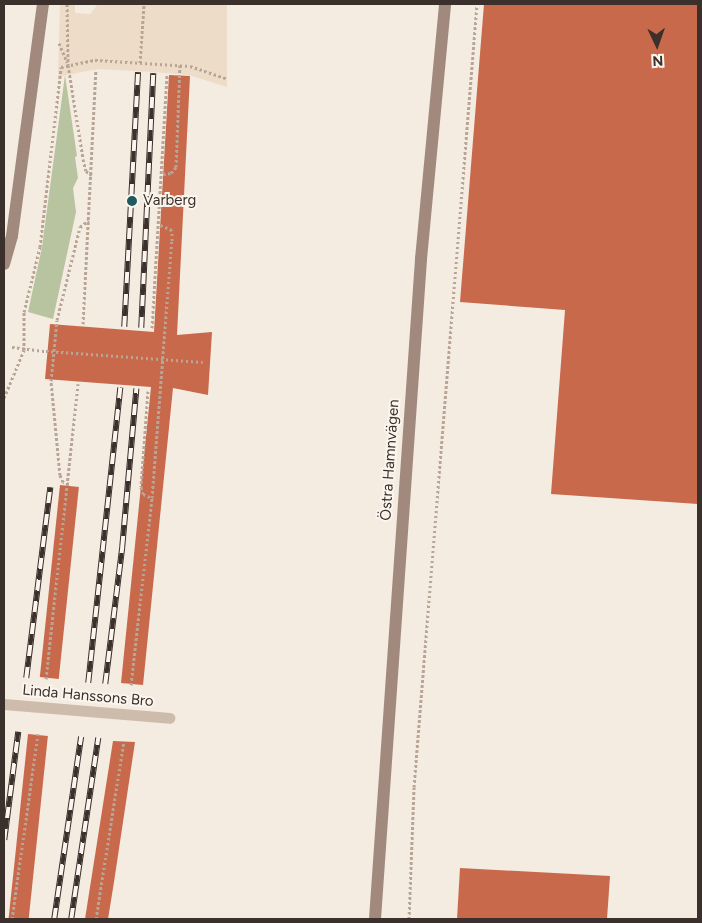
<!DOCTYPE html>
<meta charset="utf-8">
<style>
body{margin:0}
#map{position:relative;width:702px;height:923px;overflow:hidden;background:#f4ebe1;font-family:Figtree,sans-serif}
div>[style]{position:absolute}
.green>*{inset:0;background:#b8c4a0}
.plaza>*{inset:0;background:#ecdcc8}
.building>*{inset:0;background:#c8694b;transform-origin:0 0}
.path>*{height:3px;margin-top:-1.5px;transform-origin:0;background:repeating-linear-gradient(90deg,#b9a596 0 2.5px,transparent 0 5px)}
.secondary>*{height:12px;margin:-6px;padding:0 6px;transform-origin:6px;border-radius:6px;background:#a18a7d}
.rail>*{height:5.5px;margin-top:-2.75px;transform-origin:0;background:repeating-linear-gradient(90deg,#fbf5ee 0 11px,#3b302b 0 22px);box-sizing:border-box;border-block:1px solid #3b302b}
.path-bridge>*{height:3px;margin-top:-1.5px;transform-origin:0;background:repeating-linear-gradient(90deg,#b9a596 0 2.5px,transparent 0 5px)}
.lane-bridge>*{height:11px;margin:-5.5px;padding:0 5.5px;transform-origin:5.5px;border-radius:5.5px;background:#cdbbac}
.dots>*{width:14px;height:14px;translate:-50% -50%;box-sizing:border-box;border:2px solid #fbf5ee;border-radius:50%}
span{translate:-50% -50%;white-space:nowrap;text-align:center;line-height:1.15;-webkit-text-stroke:4px #fbf5ee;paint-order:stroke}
.poi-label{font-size:15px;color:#3b302b}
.left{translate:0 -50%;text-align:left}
.street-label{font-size:15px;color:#3b302b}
.frame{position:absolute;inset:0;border:5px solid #3b302b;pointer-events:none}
.north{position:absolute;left:632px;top:20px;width:50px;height:50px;-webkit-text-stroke:4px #fbf5ee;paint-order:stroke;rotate:177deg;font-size:14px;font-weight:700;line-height:20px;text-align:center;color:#3b302b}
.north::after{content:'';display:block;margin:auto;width:18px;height:22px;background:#3b302b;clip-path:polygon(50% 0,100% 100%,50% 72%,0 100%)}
</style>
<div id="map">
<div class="green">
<i style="clip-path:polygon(65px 75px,77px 156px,75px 157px,78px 178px,73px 188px,76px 212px,53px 319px,28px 312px,42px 247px)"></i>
</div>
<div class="plaza">
<i style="clip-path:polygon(60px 4px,75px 4px,75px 13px,90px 14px,98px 4px,93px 4px,227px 4px,227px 87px,189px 75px,154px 72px,97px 69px,58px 77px)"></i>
</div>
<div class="building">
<i style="clip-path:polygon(484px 4px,698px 4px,698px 504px,551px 494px,565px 310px,460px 302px)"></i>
<i style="clip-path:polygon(169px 75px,190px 76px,177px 335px,212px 332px,208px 395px,173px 388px,143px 685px,121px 683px,151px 387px,45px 379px,50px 324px,154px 332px)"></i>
<i style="left:60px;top:485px;width:19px;height:193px;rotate:6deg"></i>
<i style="left:28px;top:734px;width:20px;height:187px;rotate:6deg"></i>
<i style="clip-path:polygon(113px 741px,135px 742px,114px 882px,108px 919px,85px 919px)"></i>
<i style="clip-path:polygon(460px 868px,610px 876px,607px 919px,457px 919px)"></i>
</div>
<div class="path">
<i style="left:67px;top:4px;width:61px;rotate:89.1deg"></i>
<i style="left:68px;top:65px;width:95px;rotate:80.9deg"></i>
<i style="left:83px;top:159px;width:12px;rotate:76deg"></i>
<i style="left:86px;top:171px;width:7px;rotate:34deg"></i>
<i style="left:59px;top:43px;width:21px;rotate:67deg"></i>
<i style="left:140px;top:63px;width:59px;rotate:-86.1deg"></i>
<i style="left:163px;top:174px;width:8px;rotate:-7deg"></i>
<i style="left:171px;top:173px;width:8px;rotate:-50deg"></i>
<i style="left:176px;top:167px;width:102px;rotate:-87.8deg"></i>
<i style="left:83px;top:324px;width:255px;rotate:-87.1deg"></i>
<i style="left:152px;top:328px;width:254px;rotate:-86.6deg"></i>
<i style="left:12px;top:347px;width:34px;rotate:7deg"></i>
<i style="left:148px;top:391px;width:96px;rotate:94.2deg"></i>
<i style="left:141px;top:487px;width:7px;rotate:74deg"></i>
<i style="left:143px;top:494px;width:10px;rotate:24deg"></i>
<i style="left:4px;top:398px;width:52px;rotate:-67.4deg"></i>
<i style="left:24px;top:350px;width:38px;rotate:-90deg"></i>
<i style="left:24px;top:312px;width:67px;rotate:-76.2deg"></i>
<i style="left:40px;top:247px;width:181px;rotate:-83.3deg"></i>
<i style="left:61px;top:67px;width:35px;rotate:-12deg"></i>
<i style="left:95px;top:60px;width:95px;rotate:3.6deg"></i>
<i style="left:190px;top:66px;width:39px;rotate:19deg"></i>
<i style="left:69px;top:484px;width:6px;rotate:-162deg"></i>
<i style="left:63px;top:482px;width:8px;rotate:-113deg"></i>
<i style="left:60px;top:475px;width:94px;rotate:-95.5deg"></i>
<i style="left:51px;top:381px;width:61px;rotate:-84.4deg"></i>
<i style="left:57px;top:320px;width:96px;rotate:-76.1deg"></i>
<i style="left:80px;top:227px;width:11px;rotate:-38deg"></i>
<i style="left:46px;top:679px;width:297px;rotate:-83.8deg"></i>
<i style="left:131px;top:685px;width:188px;rotate:-83.6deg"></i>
<i style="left:152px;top:498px;width:258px;rotate:-85.6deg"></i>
<i style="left:172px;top:241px;width:11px;rotate:-90deg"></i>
<i style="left:172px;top:230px;width:13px;rotate:-157deg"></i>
<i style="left:12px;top:919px;width:187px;rotate:-82deg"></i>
<i style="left:96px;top:919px;width:180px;rotate:-81.1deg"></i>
<i style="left:409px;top:919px;width:132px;rotate:-87.8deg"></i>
<i style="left:414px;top:787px;width:786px;rotate:-85.4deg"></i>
</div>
<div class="secondary">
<i style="left:4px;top:264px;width:29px;rotate:-74deg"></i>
<i style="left:12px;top:236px;width:234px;rotate:-82.4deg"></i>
<i style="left:375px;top:919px;width:662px;rotate:-86.01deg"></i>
<i style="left:421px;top:259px;width:256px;rotate:-84.6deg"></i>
</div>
<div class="rail">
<i style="left:124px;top:327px;width:255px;rotate:-86.9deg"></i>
<i style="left:141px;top:328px;width:255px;rotate:-87.3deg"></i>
<i style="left:26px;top:678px;width:192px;rotate:-82.8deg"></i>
<i style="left:88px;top:683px;width:297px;rotate:-83.8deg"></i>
<i style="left:105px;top:684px;width:138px;rotate:-82.9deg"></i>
<i style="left:122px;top:547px;width:159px;rotate:-84.9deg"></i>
<i style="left:4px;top:840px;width:109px;rotate:-82.6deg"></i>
<i style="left:54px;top:919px;width:184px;rotate:-81.6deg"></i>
<i style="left:71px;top:919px;width:183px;rotate:-81.5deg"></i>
</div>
<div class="path-bridge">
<i style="left:46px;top:351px;width:157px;rotate:4deg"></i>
</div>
<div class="lane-bridge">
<i style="left:4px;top:704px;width:166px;rotate:4.8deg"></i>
</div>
<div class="dots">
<i style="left:132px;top:201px;background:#1f5a5e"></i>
</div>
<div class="poi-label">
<span class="left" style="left:143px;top:201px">Varberg</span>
</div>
<div class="street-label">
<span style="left:390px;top:460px;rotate:-86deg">Östra Hamnvägen</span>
<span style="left:88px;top:696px;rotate:5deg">Linda Hanssons Bro</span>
</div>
<div class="frame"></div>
<div class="north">N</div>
</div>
